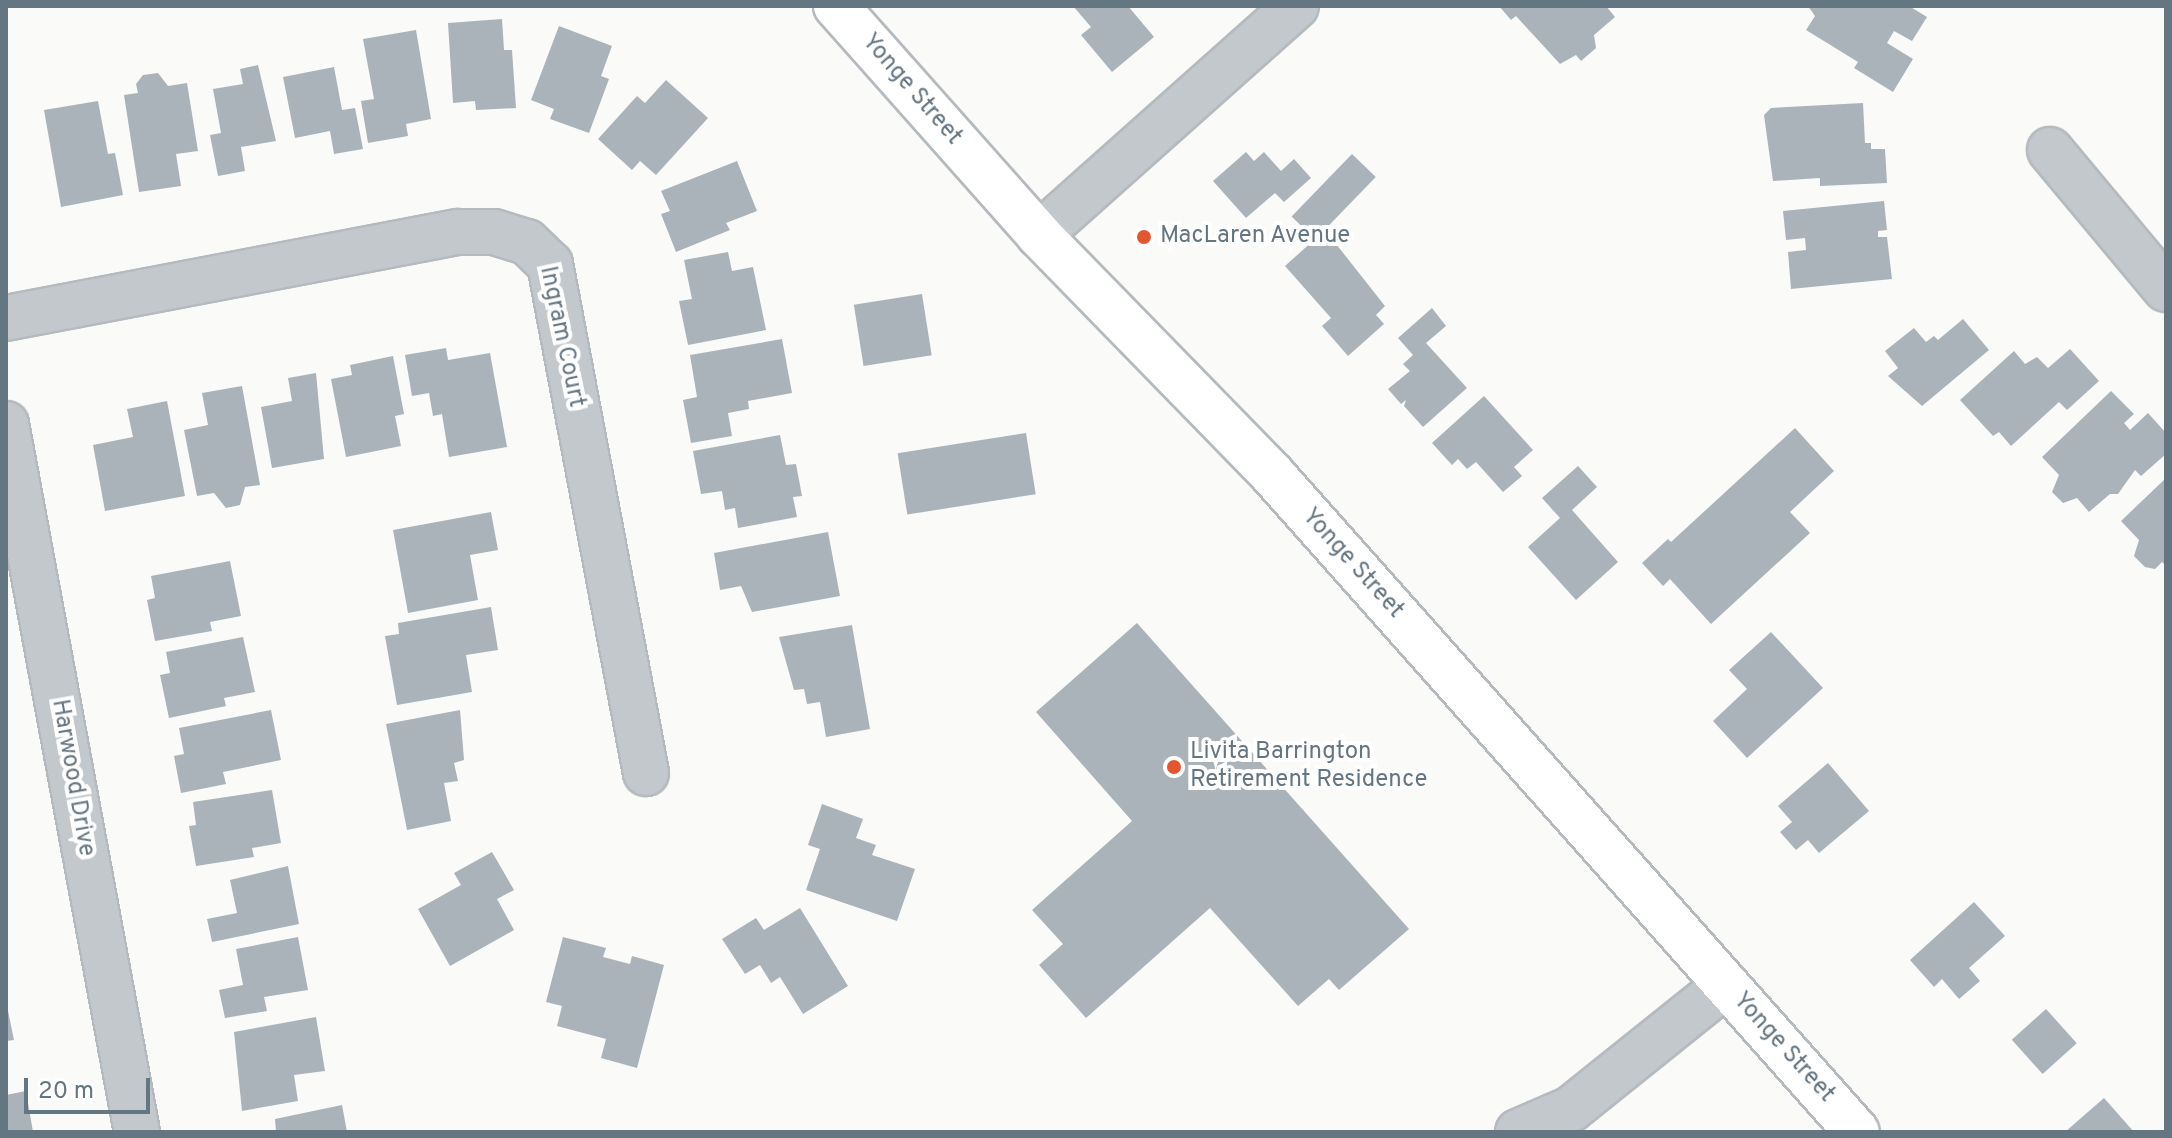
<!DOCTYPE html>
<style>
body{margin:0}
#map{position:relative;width:2172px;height:1138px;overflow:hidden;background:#fafaf8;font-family:Overpass,sans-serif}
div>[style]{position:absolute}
.building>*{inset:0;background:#aab3b9;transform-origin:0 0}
.roads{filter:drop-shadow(2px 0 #b5babe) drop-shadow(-2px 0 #b5babe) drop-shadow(0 2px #b5babe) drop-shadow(0 -2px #b5babe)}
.minor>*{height:44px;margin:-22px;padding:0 22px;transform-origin:22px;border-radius:22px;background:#c3c8cc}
.major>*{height:44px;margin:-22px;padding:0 22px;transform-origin:22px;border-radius:22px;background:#fff}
.dots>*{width:22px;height:22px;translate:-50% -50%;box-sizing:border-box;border:4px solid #fff;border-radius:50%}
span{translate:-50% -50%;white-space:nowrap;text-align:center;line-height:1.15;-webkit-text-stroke:8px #fff;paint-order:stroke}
.street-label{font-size:24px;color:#657683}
.poi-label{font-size:24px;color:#657683}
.left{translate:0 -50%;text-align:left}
.frame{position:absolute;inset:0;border:8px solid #657683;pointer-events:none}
.scale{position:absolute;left:24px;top:1078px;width:126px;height:36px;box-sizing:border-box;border:4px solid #657683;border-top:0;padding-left:10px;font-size:24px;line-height:28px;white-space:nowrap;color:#657683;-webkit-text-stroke:6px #fff;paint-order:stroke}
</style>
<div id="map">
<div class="building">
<i style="clip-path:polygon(1073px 6px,1128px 6px,1154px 37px,1112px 72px,1081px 35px,1091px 27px)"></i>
<i style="clip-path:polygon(1499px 6px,1606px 6px,1615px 17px,1594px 35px,1596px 48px,1581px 61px,1576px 55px,1560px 64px,1516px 16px,1511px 20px)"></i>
<i style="clip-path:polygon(1808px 6px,1909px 6px,1927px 17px,1912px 41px,1894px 31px,1887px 43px,1913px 59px,1893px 92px,1854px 68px,1858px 62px,1806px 30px,1815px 16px)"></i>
<i style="clip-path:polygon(502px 19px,504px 50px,512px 50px,516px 108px,476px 110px,475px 101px,453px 103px,448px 23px)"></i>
<i style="clip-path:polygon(559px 26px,612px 46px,601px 76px,609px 79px,589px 133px,550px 119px,554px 109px,531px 100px)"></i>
<i style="clip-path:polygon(416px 30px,431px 119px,406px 124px,408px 136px,368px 143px,361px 101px,374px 99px,363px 39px)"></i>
<i style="clip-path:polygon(258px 65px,276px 141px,241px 147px,245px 171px,218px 176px,210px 135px,221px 133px,213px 89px,243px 84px,240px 69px)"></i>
<i style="clip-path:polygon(334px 67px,342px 110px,355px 108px,363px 149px,334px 154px,330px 131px,295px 138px,283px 77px)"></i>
<i style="clip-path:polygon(158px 73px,168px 86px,187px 83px,198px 151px,176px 154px,181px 186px,139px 192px,124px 95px,138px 93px,136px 84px,143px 75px)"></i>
<i style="clip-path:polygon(666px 80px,708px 118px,656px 175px,640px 161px,632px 170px,598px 139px,637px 96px,645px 103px)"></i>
<i style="clip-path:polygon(98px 101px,108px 154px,115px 153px,123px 195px,61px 207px,44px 110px)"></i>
<i style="clip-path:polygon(1863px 103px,1865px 143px,1871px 143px,1871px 149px,1885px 149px,1887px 183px,1820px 186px,1820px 178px,1773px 181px,1764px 115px,1771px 108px)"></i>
<i style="clip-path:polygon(1246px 152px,1254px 161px,1264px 152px,1281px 171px,1294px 159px,1311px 178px,1284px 202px,1275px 193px,1246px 218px,1213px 181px)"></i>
<i style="left:1352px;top:154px;width:33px;height:87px;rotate:44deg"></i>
<i style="clip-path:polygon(737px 161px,757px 211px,726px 223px,730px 230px,676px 252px,661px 214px,670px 211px,661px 191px)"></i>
<i style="clip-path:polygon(1884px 201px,1887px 230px,1878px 231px,1878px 237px,1887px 237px,1892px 279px,1791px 289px,1788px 252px,1806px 250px,1805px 238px,1786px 240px,1783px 211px)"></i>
<i style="clip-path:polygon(1325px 230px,1385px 306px,1376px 315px,1384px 324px,1348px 356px,1322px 326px,1331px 318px,1285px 266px)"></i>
<i style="clip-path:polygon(728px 252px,732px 271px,753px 267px,766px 330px,688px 345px,679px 301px,692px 299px,684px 260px)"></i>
<i style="left:922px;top:294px;width:62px;height:69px;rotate:81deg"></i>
<i style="clip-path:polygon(1432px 308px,1446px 326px,1426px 343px,1467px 388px,1423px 427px,1404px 406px,1406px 400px,1401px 404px,1388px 389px,1410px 371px,1403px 364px,1413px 355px,1398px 338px)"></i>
<i style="clip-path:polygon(1963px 319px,1989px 350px,1922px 406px,1888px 376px,1898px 368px,1885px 351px,1914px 328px,1926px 342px,1934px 336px,1938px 340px)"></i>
<i style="clip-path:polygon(782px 339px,792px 393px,748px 401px,749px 409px,728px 413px,732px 436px,691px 443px,683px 400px,697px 397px,690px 355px)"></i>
<i style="clip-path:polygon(446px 348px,448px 360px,490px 353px,507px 447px,449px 457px,442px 414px,433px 416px,429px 393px,412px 396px,405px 355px)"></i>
<i style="clip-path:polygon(2070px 349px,2099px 381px,2067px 410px,2059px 402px,2011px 446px,1999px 432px,1993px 436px,1960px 400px,2014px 351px,2025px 364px,2037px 357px,2048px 368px)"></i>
<i style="clip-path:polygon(393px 356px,404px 414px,395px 416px,401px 446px,346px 457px,331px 379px,352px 375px,350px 365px)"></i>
<i style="clip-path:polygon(316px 373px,324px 459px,272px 468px,261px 407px,292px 401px,288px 378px)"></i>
<i style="clip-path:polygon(242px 386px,260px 485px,245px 487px,240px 505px,226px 508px,214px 493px,197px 496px,184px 430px,208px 425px,202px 393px)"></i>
<i style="clip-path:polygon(2111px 391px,2134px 414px,2124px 423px,2130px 430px,2148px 413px,2166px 433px,2166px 454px,2141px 476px,2135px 470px,2118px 494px,2110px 494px,2089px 512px,2077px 498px,2063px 503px,2052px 492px,2059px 475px,2042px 457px)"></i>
<i style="clip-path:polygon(1484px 396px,1533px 450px,1514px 467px,1522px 476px,1503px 492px,1476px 462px,1467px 469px,1458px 459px,1452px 465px,1432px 443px)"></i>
<i style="clip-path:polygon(167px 401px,185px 496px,105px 511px,93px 445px,133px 437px,127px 409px)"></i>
<i style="clip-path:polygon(1795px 428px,1834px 471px,1790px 512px,1810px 533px,1711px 624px,1670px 579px,1663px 586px,1642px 563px,1668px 539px,1671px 542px)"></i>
<i style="left:1026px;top:433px;width:62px;height:130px;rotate:81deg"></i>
<i style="clip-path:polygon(780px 435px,786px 465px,796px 464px,802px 496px,793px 497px,797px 517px,738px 528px,735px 508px,725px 510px,722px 491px,701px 494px,693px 451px)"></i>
<i style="clip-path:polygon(1578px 466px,1597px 487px,1572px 510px,1618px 562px,1576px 600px,1528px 547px,1560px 518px,1542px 498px)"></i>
<i style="clip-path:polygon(2166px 478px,2166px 566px,2162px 562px,2155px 569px,2145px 567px,2134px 556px,2139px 540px,2121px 521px)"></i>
<i style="clip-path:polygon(491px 512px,498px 550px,470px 555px,478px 600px,408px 613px,393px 530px)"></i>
<i style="clip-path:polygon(828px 532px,840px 596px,752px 612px,741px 586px,720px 590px,714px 553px)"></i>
<i style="clip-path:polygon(230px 561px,241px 616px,210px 622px,212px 631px,155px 641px,147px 600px,155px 598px,151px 576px)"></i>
<i style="clip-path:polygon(491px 607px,498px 650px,466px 655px,472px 692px,397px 705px,385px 636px,399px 634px,398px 623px)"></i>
<i style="clip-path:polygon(1137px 623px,1409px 929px,1339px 990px,1329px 979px,1298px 1006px,1210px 908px,1086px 1018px,1039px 965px,1063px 944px,1032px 910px,1132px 821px,1036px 712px)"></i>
<i style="clip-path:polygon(852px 625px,870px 729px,826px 737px,820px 702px,807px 704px,804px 689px,794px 690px,779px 637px)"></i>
<i style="clip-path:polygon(1771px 632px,1823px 688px,1747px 758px,1713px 721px,1747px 689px,1729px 670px)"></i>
<i style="clip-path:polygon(243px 637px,255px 692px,224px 698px,226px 706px,169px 718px,160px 675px,170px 673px,166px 652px)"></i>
<i style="clip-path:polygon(271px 710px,281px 760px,223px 772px,226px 784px,181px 793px,174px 756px,184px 754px,179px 728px)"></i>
<i style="clip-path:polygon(460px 710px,464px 760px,454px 763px,458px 781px,444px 783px,451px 821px,407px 830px,386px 724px)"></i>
<i style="clip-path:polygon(1828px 763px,1869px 811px,1819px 853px,1808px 840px,1796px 850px,1780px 832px,1792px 822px,1778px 806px)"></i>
<i style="clip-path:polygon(272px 790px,281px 843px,252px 848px,254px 857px,196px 866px,189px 826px,196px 825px,193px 802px)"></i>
<i style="clip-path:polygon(822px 804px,863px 819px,856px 838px,876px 845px,872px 855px,915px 869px,897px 921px,806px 890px,820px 849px,808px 845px)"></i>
<i style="clip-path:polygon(492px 852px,514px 890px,497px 899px,514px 930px,450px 966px,418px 909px,461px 885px,454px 873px)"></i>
<i style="clip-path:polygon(288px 866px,299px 924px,212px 942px,207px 919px,237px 913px,230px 880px)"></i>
<i style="clip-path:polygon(1974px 902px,2005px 936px,1969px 968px,1980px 981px,1959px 999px,1942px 979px,1934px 987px,1910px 960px)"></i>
<i style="clip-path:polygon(800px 908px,848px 986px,803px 1014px,780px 977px,771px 983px,760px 965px,745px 974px,722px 939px,756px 918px,764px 930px)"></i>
<i style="clip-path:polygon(298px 937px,308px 990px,264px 997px,267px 1011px,225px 1018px,219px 990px,243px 985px,236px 949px)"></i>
<i style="clip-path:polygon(563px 937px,606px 948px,603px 957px,630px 964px,632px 956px,664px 965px,637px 1068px,601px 1058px,606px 1039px,557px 1026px,562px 1006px,546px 1002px)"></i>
<i style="clip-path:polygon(6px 1001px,14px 1040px,6px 1041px)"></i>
<i style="left:2046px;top:1009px;width:46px;height:46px;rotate:48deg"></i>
<i style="clip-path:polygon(316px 1017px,325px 1071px,294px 1075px,298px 1101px,242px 1111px,234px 1032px)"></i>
<i style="clip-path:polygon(26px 1091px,33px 1132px,6px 1132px,6px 1095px)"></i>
<i style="clip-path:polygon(2104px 1098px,2134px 1132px,2065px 1132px)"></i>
<i style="clip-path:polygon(342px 1105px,347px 1132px,276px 1132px,275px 1119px)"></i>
</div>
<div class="roads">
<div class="minor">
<i style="left:2050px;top:150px;width:181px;rotate:50.2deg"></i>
<i style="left:1039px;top:235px;width:344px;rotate:-41.7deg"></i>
<i style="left:6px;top:318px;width:460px;rotate:-10.8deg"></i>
<i style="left:458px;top:232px;width:36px"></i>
<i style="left:494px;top:232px;width:34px;rotate:17deg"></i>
<i style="left:527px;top:242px;width:32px;rotate:44deg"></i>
<i style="left:550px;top:264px;width:518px;rotate:79.32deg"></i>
<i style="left:6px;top:424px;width:720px;rotate:79.52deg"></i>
<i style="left:1518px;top:1132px;width:58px;rotate:-23.5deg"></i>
<i style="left:1571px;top:1109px;width:198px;rotate:-38.7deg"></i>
</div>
<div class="major">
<i style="left:836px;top:6px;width:306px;rotate:48.4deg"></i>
<i style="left:1039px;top:235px;width:334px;rotate:45.7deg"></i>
<i style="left:1272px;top:474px;width:880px;rotate:48.36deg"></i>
</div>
</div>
<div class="dots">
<i style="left:1144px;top:237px;background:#e4572e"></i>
<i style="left:1174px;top:767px;background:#e4572e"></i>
</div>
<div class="street-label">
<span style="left:911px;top:90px;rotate:49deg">Yonge Street</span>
<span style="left:561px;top:337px;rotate:78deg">Ingram Court</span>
<span style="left:1352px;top:564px;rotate:48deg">Yonge Street</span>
<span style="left:72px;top:778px;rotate:80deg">Harwood Drive</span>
<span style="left:1783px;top:1048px;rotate:48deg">Yonge Street</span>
</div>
<div class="poi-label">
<span class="left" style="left:1160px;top:237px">MacLaren Avenue</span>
<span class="left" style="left:1190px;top:767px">Livita Barrington<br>Retirement Residence</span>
</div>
<div class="frame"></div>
<div class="scale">20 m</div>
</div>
